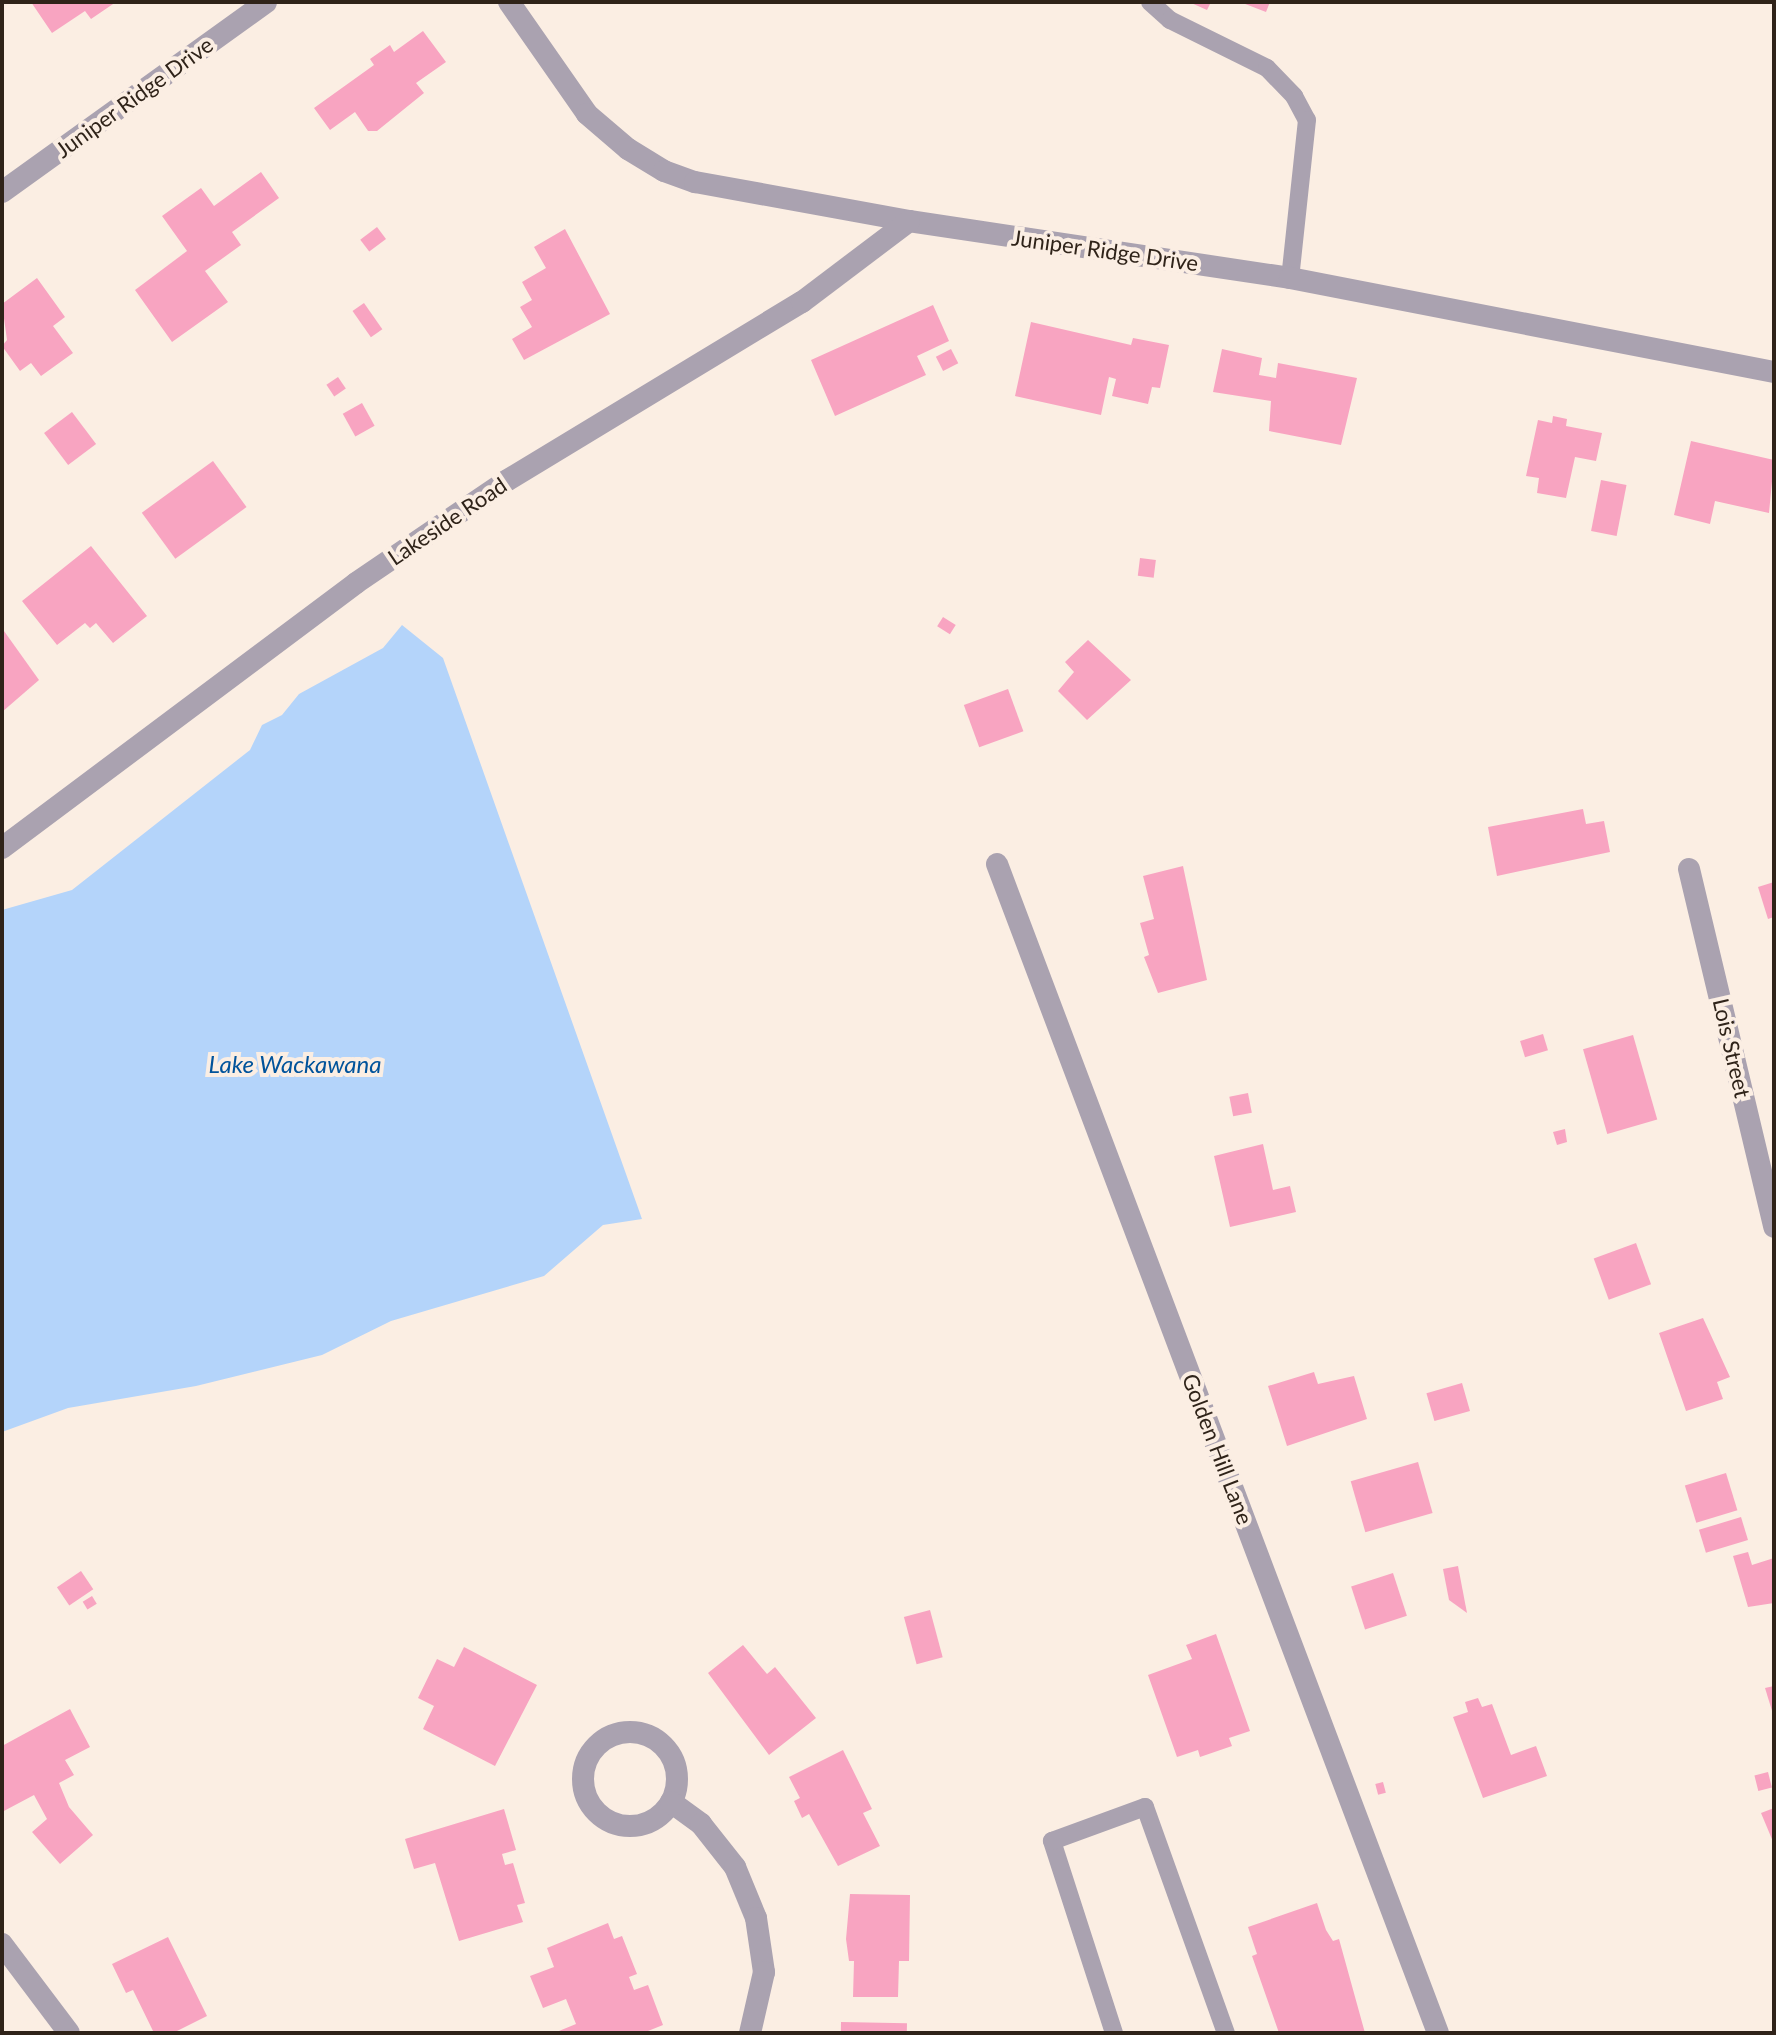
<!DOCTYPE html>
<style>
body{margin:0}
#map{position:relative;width:1776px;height:2035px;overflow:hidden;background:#fbeee3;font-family:Lato,sans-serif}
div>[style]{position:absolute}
.water>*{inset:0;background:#b4d4fa}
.building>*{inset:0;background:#f8a4c1;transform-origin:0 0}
.service>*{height:18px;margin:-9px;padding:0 9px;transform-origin:9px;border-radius:9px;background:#aaa2b0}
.minor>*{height:22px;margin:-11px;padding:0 11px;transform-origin:11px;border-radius:11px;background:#aaa2b0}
.minor>.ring{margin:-11px;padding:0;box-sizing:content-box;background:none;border:22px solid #aaa2b0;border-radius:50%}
span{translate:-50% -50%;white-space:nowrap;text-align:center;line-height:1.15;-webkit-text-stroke:8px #fbeee3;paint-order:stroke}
.street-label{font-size:22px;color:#2f2319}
.water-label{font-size:24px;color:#01539b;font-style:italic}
.frame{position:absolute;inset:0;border:4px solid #2f2319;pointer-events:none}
</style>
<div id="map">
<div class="water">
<i style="clip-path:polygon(402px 625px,443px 658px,642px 1219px,603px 1225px,544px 1276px,391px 1321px,322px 1355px,196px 1386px,68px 1408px,2px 1432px,2px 910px,72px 890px,250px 750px,262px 725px,282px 715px,299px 694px,383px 648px)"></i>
</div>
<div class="building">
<i style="clip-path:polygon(31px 2px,116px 2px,91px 19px,85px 11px,52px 33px)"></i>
<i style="clip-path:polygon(1189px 2px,1211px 2px,1207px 10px)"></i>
<i style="clip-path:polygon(1240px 2px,1270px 2px,1266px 12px)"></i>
<i style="clip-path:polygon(423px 31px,446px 62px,416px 83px,424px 93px,377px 131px,368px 131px,355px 112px,330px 130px,314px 108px,374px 65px,370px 59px,390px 45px,394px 52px)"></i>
<i style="clip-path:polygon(261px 172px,279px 198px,232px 232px,241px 245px,205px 271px,228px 302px,172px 342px,135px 290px,187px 251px,162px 216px,201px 188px,214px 206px)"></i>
<i style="left:377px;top:227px;width:15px;height:21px;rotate:53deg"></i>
<i style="clip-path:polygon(565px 229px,610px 314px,524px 360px,512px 339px,532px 327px,520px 307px,532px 300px,522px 282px,546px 268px,534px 247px)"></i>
<i style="clip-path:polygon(37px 278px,65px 317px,53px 326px,73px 353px,41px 376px,31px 363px,20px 371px,2px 346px,7px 340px,2px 304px)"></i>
<i style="left:364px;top:303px;width:32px;height:14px;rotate:55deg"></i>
<i style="clip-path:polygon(933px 305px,949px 341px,917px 356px,926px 375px,835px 416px,811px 360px)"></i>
<i style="clip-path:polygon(1031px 322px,1131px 345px,1133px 338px,1169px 345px,1160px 388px,1152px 387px,1148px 404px,1112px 396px,1116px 379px,1109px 377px,1101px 415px,1015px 396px)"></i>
<i style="left:951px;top:349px;width:16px;height:17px;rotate:63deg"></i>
<i style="clip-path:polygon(1222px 349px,1262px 358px,1259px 375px,1276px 378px,1278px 363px,1357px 378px,1341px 445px,1269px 431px,1271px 401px,1213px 392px)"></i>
<i style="left:338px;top:377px;width:14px;height:14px;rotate:56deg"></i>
<i style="left:362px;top:403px;width:26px;height:22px;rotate:61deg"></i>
<i style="left:72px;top:412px;width:40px;height:35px;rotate:53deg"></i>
<i style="clip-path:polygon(1553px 416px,1567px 419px,1566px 426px,1602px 433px,1596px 461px,1575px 457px,1566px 498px,1537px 493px,1539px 478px,1526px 476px,1538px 420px,1552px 423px)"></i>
<i style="clip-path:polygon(1691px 441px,1774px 460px,1769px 513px,1715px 501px,1710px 524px,1674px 515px)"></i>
<i style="left:213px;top:461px;width:57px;height:88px;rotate:54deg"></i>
<i style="left:1601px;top:480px;width:26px;height:52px;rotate:11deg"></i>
<i style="clip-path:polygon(91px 546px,147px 616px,113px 643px,96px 623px,90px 628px,85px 623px,57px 645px,22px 601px)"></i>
<i style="left:1140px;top:558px;width:16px;height:18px;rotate:7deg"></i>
<i style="left:943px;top:617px;width:15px;height:11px;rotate:32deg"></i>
<i style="clip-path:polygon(4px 631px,39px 680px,2px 712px,2px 633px)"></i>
<i style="clip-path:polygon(1088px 640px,1131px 680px,1087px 720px,1058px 691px,1074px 672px,1065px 662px)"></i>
<i style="left:1008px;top:689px;width:45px;height:47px;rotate:70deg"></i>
<i style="clip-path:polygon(1583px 809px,1586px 824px,1604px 821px,1610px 852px,1497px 876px,1488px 827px)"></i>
<i style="clip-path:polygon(1183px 866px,1207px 980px,1158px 993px,1144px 957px,1149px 955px,1140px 923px,1154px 919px,1143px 876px)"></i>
<i style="clip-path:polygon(1774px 882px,1774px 917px,1768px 919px,1758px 887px)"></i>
<i style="left:1543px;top:1034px;width:17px;height:24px;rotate:73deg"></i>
<i style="left:1633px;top:1035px;width:88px;height:52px;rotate:74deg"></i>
<i style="left:1248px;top:1093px;width:20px;height:19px;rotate:79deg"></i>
<i style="clip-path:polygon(1565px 1129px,1567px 1142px,1557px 1145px,1553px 1132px)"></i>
<i style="clip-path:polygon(1263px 1144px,1273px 1190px,1290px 1186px,1296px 1212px,1230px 1227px,1214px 1156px)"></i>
<i style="left:1636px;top:1243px;width:44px;height:45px;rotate:70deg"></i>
<i style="clip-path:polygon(1703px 1318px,1730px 1377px,1717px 1382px,1723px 1399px,1686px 1411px,1659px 1333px)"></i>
<i style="clip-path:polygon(1314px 1372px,1318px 1384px,1354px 1376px,1367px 1419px,1287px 1446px,1268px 1386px)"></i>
<i style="left:1462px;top:1383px;width:29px;height:37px;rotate:74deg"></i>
<i style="left:1418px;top:1462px;width:53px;height:70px;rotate:74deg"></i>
<i style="left:1726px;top:1473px;width:39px;height:43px;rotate:73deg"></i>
<i style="left:1741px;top:1517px;width:24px;height:44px;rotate:73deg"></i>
<i style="clip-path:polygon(1748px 1552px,1752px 1565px,1774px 1558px,1774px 1603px,1748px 1607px,1733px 1556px)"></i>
<i style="clip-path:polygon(1458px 1566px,1467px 1613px,1449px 1600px,1443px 1569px)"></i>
<i style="left:81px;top:1571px;width:22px;height:29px;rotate:56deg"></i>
<i style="left:1393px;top:1573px;width:45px;height:44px;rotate:72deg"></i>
<i style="left:92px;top:1596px;width:9px;height:11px;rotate:58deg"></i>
<i style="left:930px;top:1610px;width:49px;height:27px;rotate:75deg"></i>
<i style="clip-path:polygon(1216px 1634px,1250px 1731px,1229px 1738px,1232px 1746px,1200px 1757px,1198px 1750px,1177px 1757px,1148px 1675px,1192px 1659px,1186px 1645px)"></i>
<i style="clip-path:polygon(743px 1645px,767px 1674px,775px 1667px,816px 1718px,769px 1755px,708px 1673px)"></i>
<i style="clip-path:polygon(464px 1647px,537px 1685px,495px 1766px,423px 1729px,434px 1706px,418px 1698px,437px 1659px,454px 1667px)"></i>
<i style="clip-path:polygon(1774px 1686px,1774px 1714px,1773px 1714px,1765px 1688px)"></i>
<i style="clip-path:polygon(1478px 1698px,1482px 1707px,1492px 1704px,1511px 1755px,1536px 1746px,1547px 1776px,1483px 1798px,1453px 1717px,1468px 1712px,1465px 1702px)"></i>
<i style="clip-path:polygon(70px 1709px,90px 1747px,65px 1760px,74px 1775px,59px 1783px,69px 1807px,93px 1835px,60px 1864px,32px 1832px,47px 1819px,34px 1795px,2px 1812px,2px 1746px)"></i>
<i style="clip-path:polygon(843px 1750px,872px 1809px,863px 1813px,880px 1846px,838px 1866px,809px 1814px,802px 1818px,794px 1801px,800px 1798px,789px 1777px)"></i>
<i style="left:1768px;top:1772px;width:16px;height:14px;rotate:76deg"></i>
<i style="left:1383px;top:1782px;width:11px;height:8px;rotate:75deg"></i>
<i style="clip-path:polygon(1774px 1808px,1774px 1844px,1761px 1813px)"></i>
<i style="clip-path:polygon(504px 1809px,516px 1850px,502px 1854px,505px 1865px,513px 1863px,525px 1903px,517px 1905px,523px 1922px,459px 1941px,435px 1863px,414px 1869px,405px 1839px)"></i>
<i style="clip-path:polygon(850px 1894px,910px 1895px,909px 1961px,899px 1961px,898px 1997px,853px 1997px,854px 1961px,849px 1961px,846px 1939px)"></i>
<i style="clip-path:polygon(1317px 1903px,1326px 1930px,1333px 1941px,1339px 1939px,1365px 2033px,1279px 2033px,1252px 1956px,1257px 1954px,1248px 1927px)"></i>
<i style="clip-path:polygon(608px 1923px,614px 1939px,622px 1936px,637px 1974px,629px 1977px,634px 1990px,648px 1985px,663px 2025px,643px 2033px,554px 2033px,576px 2024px,566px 1999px,543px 2008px,530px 1976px,554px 1967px,547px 1948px)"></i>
<i style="clip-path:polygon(168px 1937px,207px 2016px,173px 2033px,154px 2033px,133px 1990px,126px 1993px,112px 1964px)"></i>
<i style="left:841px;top:2022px;width:66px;height:11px;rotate:1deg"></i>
</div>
<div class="service">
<i style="left:1150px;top:2px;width:27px;rotate:42deg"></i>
<i style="left:1170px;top:20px;width:108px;rotate:26.3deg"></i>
<i style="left:1267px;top:68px;width:39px;rotate:46deg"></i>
<i style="left:1294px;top:96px;width:27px;rotate:62deg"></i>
<i style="left:1307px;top:120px;width:159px;rotate:96.1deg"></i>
<i style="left:1114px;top:2033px;width:202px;rotate:-107.9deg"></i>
<i style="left:1052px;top:1841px;width:99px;rotate:-20.1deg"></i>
<i style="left:1145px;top:1807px;width:240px;rotate:70.3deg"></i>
</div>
<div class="minor">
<i style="left:509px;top:2px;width:136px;rotate:55.1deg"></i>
<i style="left:587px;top:114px;width:54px;rotate:40.5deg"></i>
<i style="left:628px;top:149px;width:42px;rotate:31.4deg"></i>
<i style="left:664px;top:171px;width:33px;rotate:20deg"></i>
<i style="left:695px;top:182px;width:218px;rotate:10.3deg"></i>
<i style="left:909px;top:221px;width:385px;rotate:8.5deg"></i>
<i style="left:1290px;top:278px;width:493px;rotate:11deg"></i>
<i style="left:2px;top:192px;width:325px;rotate:-35.7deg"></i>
<i style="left:2px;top:848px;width:442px;rotate:-36.8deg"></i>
<i style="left:356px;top:583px;width:181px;rotate:-34.2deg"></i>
<i style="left:506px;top:481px;width:346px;rotate:-31.2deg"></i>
<i style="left:802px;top:302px;width:134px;rotate:-37.1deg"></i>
<i style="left:997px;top:864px;width:1249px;rotate:69.33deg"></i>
<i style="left:1689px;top:869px;width:368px;rotate:76.6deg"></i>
<i class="ring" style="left:583px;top:1732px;width:72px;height:72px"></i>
<i style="left:671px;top:1802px;width:37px;rotate:36deg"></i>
<i style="left:701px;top:1824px;width:55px;rotate:51.7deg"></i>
<i style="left:735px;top:1867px;width:55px;rotate:67.6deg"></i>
<i style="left:756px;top:1918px;width:55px;rotate:81.6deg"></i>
<i style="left:764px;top:1972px;width:63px;rotate:102.9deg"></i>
<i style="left:2px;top:1944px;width:111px;rotate:53deg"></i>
</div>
<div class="street-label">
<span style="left:134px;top:97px;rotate:-36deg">Juniper Ridge Drive</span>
<span style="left:1105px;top:250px;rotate:8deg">Juniper Ridge Drive</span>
<span style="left:447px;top:521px;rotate:-34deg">Lakeside Road</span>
<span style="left:1732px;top:1048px;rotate:77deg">Lois Street</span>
<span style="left:1218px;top:1449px;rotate:69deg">Golden Hill Lane</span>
</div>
<div class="water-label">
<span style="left:295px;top:1064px">Lake Wackawana</span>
</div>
<div class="frame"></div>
</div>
